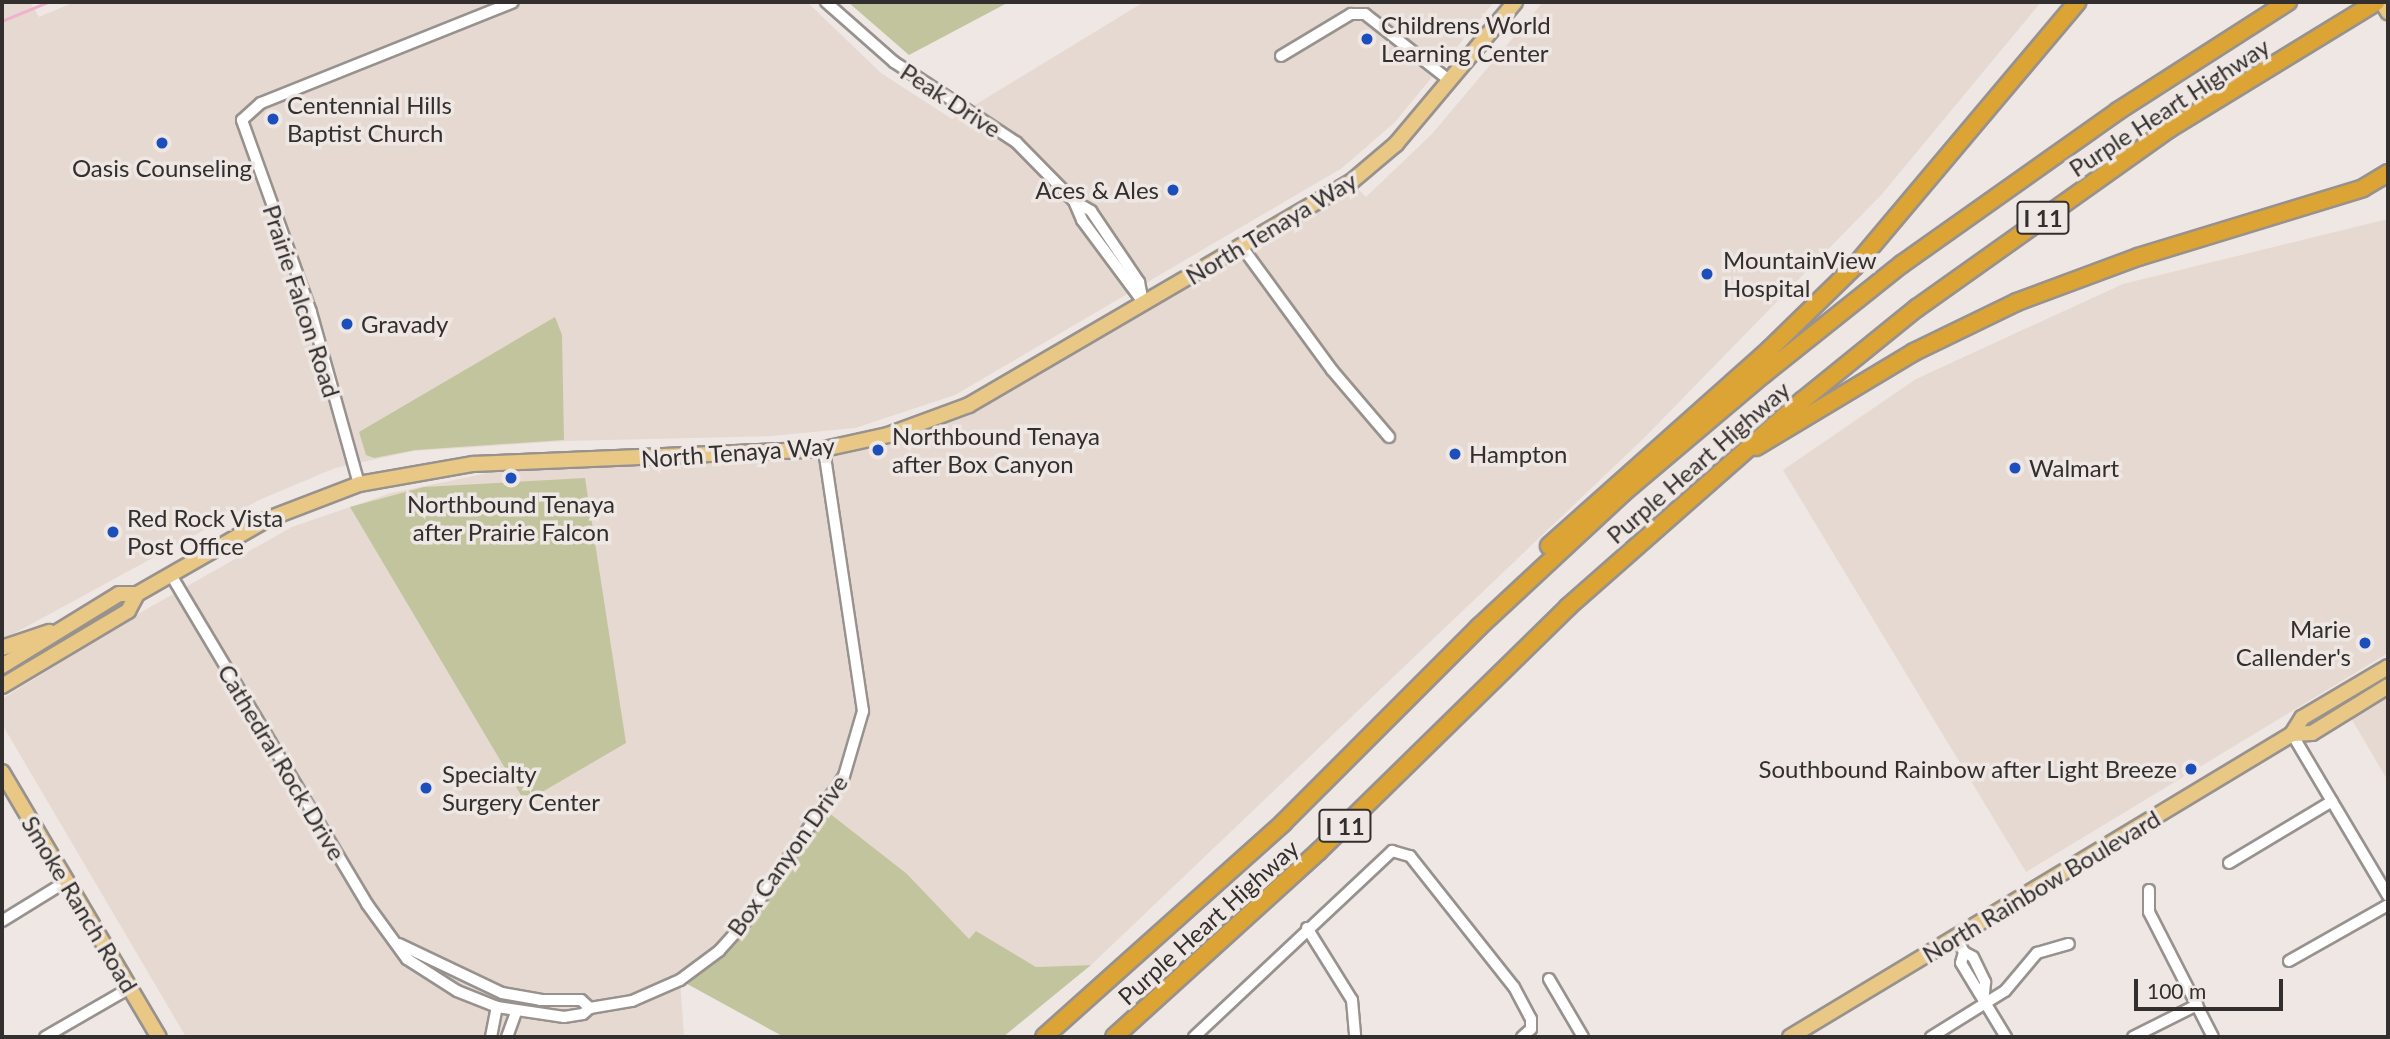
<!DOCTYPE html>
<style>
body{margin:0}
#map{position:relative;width:2390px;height:1039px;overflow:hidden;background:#eee7e3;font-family:Lato,sans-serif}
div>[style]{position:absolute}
.built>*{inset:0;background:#e6d9d1}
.green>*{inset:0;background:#c2c49d}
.stream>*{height:2.5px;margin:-1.25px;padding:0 1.25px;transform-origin:1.25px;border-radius:1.25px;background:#f1b0cb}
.roads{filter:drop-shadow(2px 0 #98928e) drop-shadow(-2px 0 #98928e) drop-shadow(0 2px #98928e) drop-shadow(0 -2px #98928e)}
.minor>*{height:10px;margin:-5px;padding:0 5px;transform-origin:5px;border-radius:5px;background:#fff}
.major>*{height:14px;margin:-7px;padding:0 7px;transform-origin:7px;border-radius:7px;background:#e9c885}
.highway>*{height:16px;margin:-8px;padding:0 8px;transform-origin:8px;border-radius:8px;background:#dba434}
.dots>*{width:19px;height:19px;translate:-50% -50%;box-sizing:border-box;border:4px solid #eee7e3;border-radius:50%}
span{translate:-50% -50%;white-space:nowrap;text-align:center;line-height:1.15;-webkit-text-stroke:7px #eee7e3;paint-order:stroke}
.shield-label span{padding:2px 5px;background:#eee7e3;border:2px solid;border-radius:5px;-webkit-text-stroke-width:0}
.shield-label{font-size:23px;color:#322f2e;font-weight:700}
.poi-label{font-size:24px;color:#322f2e}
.left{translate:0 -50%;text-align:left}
.right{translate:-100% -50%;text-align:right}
.street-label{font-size:24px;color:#322f2e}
.frame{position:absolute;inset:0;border:4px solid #322f2e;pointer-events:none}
.scale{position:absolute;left:2134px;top:979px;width:149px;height:32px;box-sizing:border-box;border:4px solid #322f2e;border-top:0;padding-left:9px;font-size:21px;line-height:24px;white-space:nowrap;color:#322f2e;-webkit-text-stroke:5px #eee7e3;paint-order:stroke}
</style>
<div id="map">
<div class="built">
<i style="clip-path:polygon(2px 2px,30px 2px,39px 17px,75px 2px,807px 2px,881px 73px,952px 119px,1144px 2px,1494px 2px,1395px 122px,1342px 168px,955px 395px,855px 428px,771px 436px,565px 441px,414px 451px,335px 468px,259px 500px,2px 640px)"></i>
<i style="clip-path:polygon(1543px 2px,2041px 2px,1882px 194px,1644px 438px,1091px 965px,1036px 967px,975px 932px,969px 940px,907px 874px,744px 923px,680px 980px,684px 1037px,186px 1037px,2px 724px,2px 699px,145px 610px,292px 527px,391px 493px,546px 461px,771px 454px,929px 421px,1351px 182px,1366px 197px,1432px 134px)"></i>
<i style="clip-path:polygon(2388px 219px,2388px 653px,2026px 872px,1783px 470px,1916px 379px,2123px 284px)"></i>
<i style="clip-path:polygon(2388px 696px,2388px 781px,2351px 718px)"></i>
</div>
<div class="green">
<i style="clip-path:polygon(848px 2px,1009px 2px,909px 55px)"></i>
<i style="clip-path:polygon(555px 317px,562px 335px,564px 440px,415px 450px,374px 458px,366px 455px,359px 432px)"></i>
<i style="clip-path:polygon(585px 478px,626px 743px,525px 802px,350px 507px,424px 487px)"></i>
<i style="clip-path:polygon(824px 809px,907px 874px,969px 939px,976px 931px,1036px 967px,1091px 965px,1003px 1037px,784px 1037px,680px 980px,719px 951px)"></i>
</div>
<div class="stream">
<i style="left:2px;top:21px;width:50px;rotate:-22.4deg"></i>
</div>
<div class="roads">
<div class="minor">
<i style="left:826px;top:2px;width:91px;rotate:41.4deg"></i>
<i style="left:894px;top:62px;width:146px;rotate:33.3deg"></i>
<i style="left:1016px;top:142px;width:83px;rotate:45.5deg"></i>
<i style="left:1074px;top:201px;width:20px;rotate:30deg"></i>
<i style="left:1091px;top:211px;width:86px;rotate:55.9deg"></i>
<i style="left:1139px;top:282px;width:20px;rotate:79deg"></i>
<i style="left:1281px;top:56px;width:82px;rotate:-31deg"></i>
<i style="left:1351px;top:14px;width:14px"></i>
<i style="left:1365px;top:14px;width:107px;rotate:38.2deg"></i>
<i style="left:1074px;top:201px;width:21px;rotate:67deg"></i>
<i style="left:1082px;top:220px;width:102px;rotate:53.4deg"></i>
<i style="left:1242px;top:247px;width:152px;rotate:53.8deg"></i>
<i style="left:1332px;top:370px;width:88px;rotate:49.6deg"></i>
<i style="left:359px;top:484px;width:179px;rotate:-105.6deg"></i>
<i style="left:311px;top:312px;width:204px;rotate:-109.8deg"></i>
<i style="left:242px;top:120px;width:25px;rotate:-42deg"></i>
<i style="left:261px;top:103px;width:271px;rotate:-21.8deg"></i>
<i style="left:171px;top:575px;width:383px;rotate:59.2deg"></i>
<i style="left:367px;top:904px;width:68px;rotate:54deg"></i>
<i style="left:407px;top:959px;width:59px;rotate:32.6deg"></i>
<i style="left:457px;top:991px;width:43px;rotate:21.8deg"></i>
<i style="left:497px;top:1007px;width:68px;rotate:8.5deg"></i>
<i style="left:564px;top:1017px;width:19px;rotate:-9deg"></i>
<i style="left:583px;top:1014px;width:9px;rotate:-41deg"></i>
<i style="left:590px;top:1008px;width:43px;rotate:-9.5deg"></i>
<i style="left:632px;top:1001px;width:52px;rotate:-23.6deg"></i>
<i style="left:680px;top:980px;width:49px;rotate:-36.6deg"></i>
<i style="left:719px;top:951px;width:38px;rotate:-48deg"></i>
<i style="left:744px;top:923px;width:178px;rotate:-55.8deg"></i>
<i style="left:844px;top:776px;width:68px;rotate:-73.7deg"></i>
<i style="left:863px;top:711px;width:265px;rotate:-98.5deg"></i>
<i style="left:2292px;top:734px;width:188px;rotate:59.3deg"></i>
<i style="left:2229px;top:863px;width:120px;rotate:-31deg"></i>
<i style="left:2149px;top:890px;width:22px;rotate:90deg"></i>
<i style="left:2149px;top:912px;width:140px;rotate:62.9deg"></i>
<i style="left:2px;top:921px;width:76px;rotate:-31.6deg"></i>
<i style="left:1307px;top:928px;width:85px;rotate:58deg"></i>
<i style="left:1352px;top:1000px;width:37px;rotate:85deg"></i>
<i style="left:1956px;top:937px;width:17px;rotate:62deg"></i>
<i style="left:1964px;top:952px;width:10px;rotate:29deg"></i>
<i style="left:1973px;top:957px;width:28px;rotate:64deg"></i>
<i style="left:1985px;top:982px;width:12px;rotate:95deg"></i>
<i style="left:399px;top:944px;width:114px;rotate:25.4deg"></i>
<i style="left:502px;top:993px;width:39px;rotate:10deg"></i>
<i style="left:540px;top:1000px;width:41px"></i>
<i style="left:581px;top:1000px;width:12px;rotate:42deg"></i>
<i style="left:1964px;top:952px;width:11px;rotate:105deg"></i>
<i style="left:1961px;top:963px;width:87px;rotate:58.7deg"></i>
<i style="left:2289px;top:961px;width:114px;rotate:-29.5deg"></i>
<i style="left:1549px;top:979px;width:67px;rotate:59.6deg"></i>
<i style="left:45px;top:1037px;width:98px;rotate:-30deg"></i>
<i style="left:491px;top:1037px;width:31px;rotate:-79deg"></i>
<i style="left:507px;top:1037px;width:27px;rotate:-70deg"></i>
<i style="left:1194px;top:1037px;width:272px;rotate:-43.2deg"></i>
<i style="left:1392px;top:851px;width:19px;rotate:16deg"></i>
<i style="left:1410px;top:856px;width:167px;rotate:51.6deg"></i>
<i style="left:1514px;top:987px;width:36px;rotate:62deg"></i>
<i style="left:1531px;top:1019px;width:10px;rotate:90deg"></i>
<i style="left:1531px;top:1029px;width:12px;rotate:138deg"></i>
<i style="left:1931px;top:1037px;width:87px;rotate:-31.9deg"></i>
<i style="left:2005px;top:991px;width:50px;rotate:-49.9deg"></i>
<i style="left:2037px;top:953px;width:33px;rotate:-16deg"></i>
<i style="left:2133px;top:1037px;width:72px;rotate:-26.6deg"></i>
</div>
<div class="major">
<i style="left:2382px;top:2px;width:12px;rotate:59deg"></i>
<i style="left:2px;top:648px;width:50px;rotate:-18.8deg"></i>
<i style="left:2px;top:666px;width:137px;rotate:-31.6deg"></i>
<i style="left:119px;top:594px;width:18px"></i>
<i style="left:137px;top:594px;width:151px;rotate:-29.8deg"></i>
<i style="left:268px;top:519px;width:97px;rotate:-21deg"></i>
<i style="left:359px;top:484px;width:116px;rotate:-10deg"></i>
<i style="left:473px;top:464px;width:351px;rotate:-2.4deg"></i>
<i style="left:824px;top:449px;width:66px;rotate:-12.3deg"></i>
<i style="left:888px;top:435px;width:86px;rotate:-20.3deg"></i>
<i style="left:969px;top:405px;width:442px;rotate:-30.3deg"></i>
<i style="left:1351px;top:182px;width:59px;rotate:-40.2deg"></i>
<i style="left:1396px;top:144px;width:185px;rotate:-50deg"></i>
<i style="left:2px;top:686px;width:147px;rotate:-30.8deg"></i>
<i style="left:128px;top:611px;width:19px;rotate:-62deg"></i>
<i style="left:2292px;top:734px;width:20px;rotate:-3deg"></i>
<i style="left:2312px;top:733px;width:89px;rotate:-31.7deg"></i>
<i style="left:2px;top:772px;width:308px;rotate:59.4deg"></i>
<i style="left:1790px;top:1037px;width:586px;rotate:-31.11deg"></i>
<i style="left:2292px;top:734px;width:19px;rotate:-58deg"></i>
<i style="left:2302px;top:718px;width:100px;rotate:-30.7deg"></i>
</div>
<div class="highway">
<i style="left:1756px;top:447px;width:184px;rotate:-31deg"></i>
<i style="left:1914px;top:352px;width:114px;rotate:-25.9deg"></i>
<i style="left:2017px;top:302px;width:129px;rotate:-20.4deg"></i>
<i style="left:2138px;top:257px;width:235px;rotate:-17deg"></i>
<i style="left:2363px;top:188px;width:29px;rotate:-31deg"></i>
<i style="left:1549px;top:546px;width:296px;rotate:-41.7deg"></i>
<i style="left:1770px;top:349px;width:119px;rotate:-44.3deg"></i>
<i style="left:1855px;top:266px;width:345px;rotate:-49.9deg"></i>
<i style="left:1044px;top:1037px;width:321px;rotate:-41.8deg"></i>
<i style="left:1283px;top:823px;width:277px;rotate:-45deg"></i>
<i style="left:1479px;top:627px;width:197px;rotate:-42.9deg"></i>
<i style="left:1623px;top:493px;width:185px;rotate:-40.2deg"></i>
<i style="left:1764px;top:374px;width:176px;rotate:-38.6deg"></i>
<i style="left:1902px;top:264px;width:265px;rotate:-35.3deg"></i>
<i style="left:2118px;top:111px;width:202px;rotate:-32.7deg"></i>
<i style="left:1114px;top:1037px;width:277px;rotate:-42.2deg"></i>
<i style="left:1319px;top:851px;width:349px;rotate:-44.4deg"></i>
<i style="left:1568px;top:607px;width:312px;rotate:-41.4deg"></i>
<i style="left:1802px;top:401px;width:148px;rotate:-39deg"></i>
<i style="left:1917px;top:308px;width:309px;rotate:-35.4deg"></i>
<i style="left:2169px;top:129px;width:243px;rotate:-31.5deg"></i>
</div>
</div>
<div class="dots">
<i style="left:1367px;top:39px;background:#1d4fbc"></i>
<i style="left:273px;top:119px;background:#1d4fbc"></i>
<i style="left:162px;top:143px;background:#1d4fbc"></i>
<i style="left:1173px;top:190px;background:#1d4fbc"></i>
<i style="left:1707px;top:274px;background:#1d4fbc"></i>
<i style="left:347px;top:324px;background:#1d4fbc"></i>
<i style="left:878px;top:450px;background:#1d4fbc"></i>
<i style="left:1455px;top:454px;background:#1d4fbc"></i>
<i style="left:2015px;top:468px;background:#1d4fbc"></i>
<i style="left:511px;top:478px;background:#1d4fbc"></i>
<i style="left:113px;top:532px;background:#1d4fbc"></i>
<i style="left:2365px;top:643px;background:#1d4fbc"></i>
<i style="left:2191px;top:769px;background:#1d4fbc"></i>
<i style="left:426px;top:788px;background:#1d4fbc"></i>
</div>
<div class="shield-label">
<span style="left:2043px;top:218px">I 11</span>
<span style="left:1345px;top:826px">I 11</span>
</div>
<div class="poi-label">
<span class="left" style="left:1381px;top:39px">Childrens World<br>Learning Center</span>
<span class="left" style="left:287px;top:119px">Centennial Hills<br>Baptist Church</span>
<span style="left:162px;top:168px">Oasis Counseling</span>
<span class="right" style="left:1159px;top:190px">Aces &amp; Ales</span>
<span class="left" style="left:1723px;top:274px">MountainView<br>Hospital</span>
<span class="left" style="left:361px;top:324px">Gravady</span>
<span class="left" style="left:892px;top:450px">Northbound Tenaya<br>after Box Canyon</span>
<span class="left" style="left:1469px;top:454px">Hampton</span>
<span class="left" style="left:2029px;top:468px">Walmart</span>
<span style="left:511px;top:518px">Northbound Tenaya<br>after Prairie Falcon</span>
<span class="left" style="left:127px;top:532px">Red Rock Vista<br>Post Office</span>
<span class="right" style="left:2351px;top:643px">Marie<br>Callender's</span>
<span class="right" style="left:2177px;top:769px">Southbound Rainbow after Light Breeze</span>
<span class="left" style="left:442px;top:788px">Specialty<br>Surgery Center</span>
</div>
<div class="street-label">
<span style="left:951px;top:100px;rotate:33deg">Peak Drive</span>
<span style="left:2169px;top:107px;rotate:-33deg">Purple Heart Highway</span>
<span style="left:1271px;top:228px;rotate:-31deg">North Tenaya Way</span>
<span style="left:302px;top:301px;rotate:72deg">Prairie Falcon Road</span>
<span style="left:738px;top:452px;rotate:-4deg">North Tenaya Way</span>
<span style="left:1698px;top:462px;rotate:-41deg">Purple Heart Highway</span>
<span style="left:282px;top:762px;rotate:59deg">Cathedral Rock Drive</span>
<span style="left:787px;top:855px;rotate:-55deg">Box Canyon Drive</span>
<span style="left:2041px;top:886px;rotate:-31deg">North Rainbow Boulevard</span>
<span style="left:80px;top:904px;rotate:59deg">Smoke Ranch Road</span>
<span style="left:1208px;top:922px;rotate:-42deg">Purple Heart Highway</span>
</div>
<div class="frame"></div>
<div class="scale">100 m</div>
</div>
